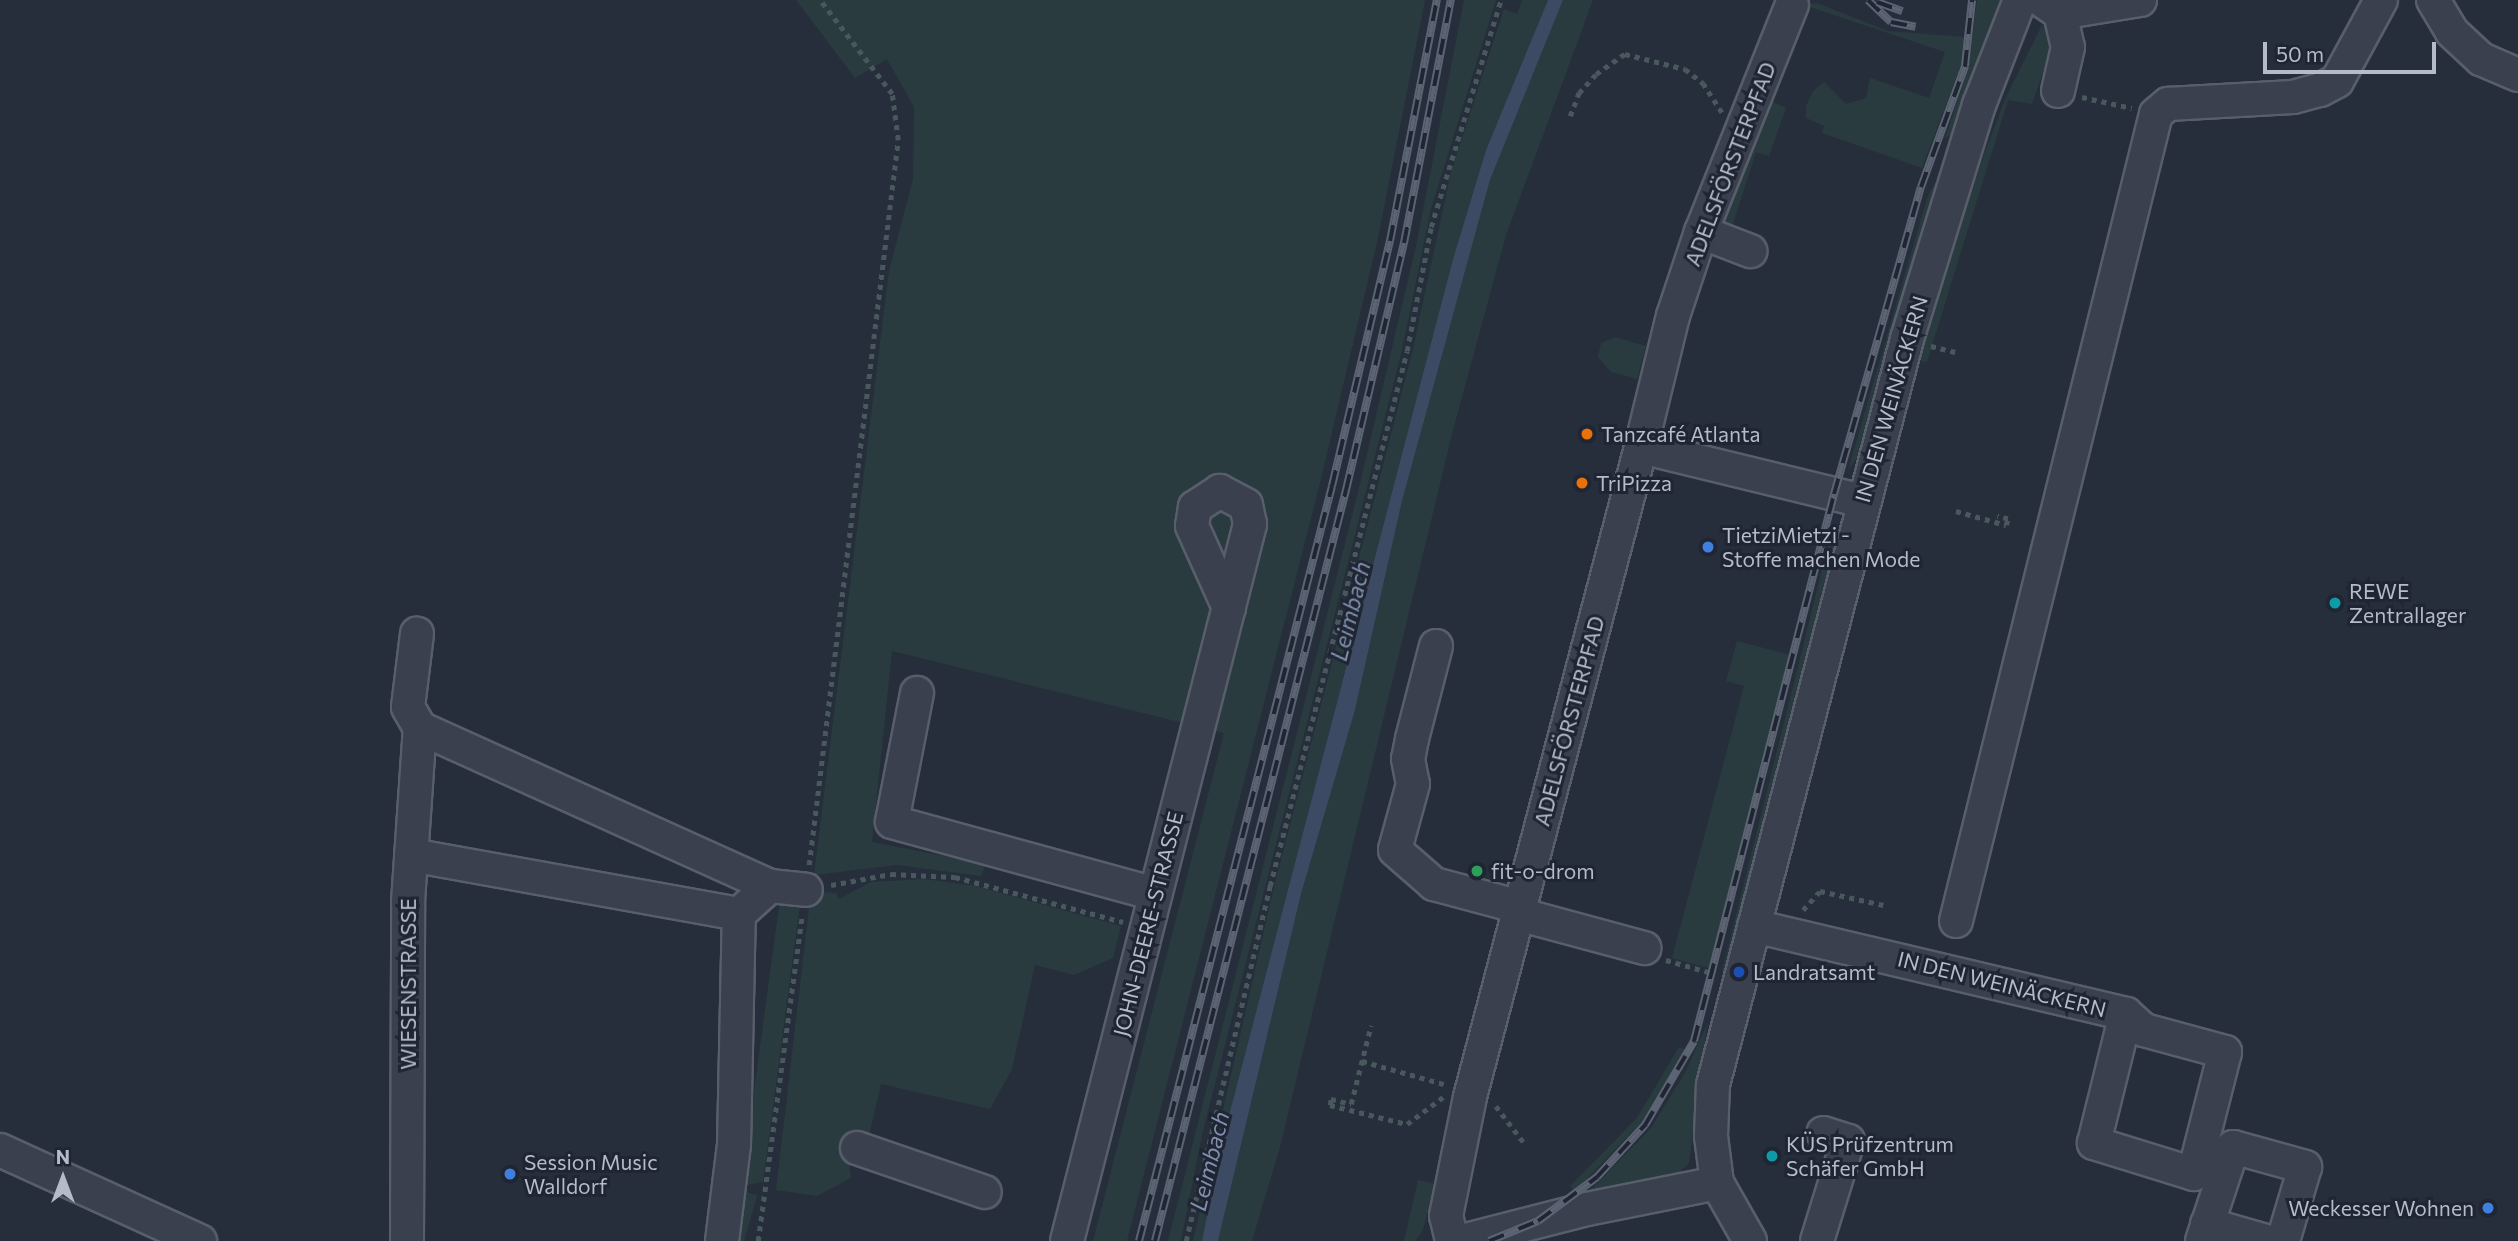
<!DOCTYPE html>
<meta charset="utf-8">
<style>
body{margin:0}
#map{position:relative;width:2518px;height:1241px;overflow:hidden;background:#262e3c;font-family:Commissioner,sans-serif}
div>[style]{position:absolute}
.green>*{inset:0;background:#293b3e;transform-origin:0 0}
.water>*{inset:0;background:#3d4a64}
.path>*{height:4.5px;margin-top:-2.25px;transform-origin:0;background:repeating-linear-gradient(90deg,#48585c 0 5px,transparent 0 10px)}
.roads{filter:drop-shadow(2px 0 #585e6b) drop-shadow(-2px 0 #585e6b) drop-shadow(0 2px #585e6b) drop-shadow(0 -2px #585e6b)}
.minor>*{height:32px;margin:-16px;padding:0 16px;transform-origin:16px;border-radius:16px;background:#3a404d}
.rail>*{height:8px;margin-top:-4px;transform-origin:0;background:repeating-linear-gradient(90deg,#1f2532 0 16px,#5c6473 0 32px);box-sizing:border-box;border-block:2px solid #5c6473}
.dots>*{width:19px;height:19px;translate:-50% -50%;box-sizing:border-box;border:4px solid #1f2532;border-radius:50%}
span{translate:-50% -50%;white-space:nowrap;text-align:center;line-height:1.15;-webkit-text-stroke:6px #1f2532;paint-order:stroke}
.street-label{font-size:21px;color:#b5bbc8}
.poi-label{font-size:21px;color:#b5bbc8}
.left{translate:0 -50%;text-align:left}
.right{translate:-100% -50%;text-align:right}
.water-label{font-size:23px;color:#7f8fad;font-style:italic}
.north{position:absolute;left:28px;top:1143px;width:70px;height:70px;-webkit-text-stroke:5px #1f2532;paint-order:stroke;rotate:0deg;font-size:19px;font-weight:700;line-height:28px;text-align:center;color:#b5bbc8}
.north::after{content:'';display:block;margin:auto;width:24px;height:32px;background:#b5bbc8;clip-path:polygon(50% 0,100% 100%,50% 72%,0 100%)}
.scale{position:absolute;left:2263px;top:42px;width:173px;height:32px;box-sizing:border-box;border:4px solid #b5bbc8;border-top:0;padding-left:9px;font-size:21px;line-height:24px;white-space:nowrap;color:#b5bbc8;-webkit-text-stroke:5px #1f2532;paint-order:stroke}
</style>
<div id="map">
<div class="green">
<i style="clip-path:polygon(796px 0,1425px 0,1378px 238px,1320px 483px,1127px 1241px,1093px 1241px,1224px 733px,892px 651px,872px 842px,986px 864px,981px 876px,897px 865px,814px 875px,889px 271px,913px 179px,914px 107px,887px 59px,855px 78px)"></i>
<i style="clip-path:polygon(1464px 0,1496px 0,1431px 209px,1402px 350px,1202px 1135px,1181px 1241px,1168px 1241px,1358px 492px,1416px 246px)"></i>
<i style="clip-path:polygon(1522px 0,1548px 0,1486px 150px,1453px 259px,1222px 1142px,1213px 1202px,1202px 1241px,1193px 1241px,1274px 887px,1412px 353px,1451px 172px,1504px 9px,1517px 14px)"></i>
<i style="clip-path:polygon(1563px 0,1593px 0,1506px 235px,1452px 434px,1280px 1147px,1252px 1241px,1218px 1241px,1301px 894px,1355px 710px,1402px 501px,1490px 180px)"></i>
<i style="clip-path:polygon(1977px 0,2004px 0,1955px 132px,1945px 138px,1969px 67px)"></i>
<i style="clip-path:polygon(1817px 3px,1888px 31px,1966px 37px,1964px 57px,1922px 168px,1822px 133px,1824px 126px,1806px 118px,1806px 106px,1813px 91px,1824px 82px,1846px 104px,1866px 98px,1870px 78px,1929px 98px,1945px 52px,1804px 5px)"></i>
<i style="clip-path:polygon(2042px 25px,2054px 41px,2032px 104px,2008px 100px,1927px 362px,1918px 360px,1983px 157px,2006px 97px)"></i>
<i style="clip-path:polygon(1767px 99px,1786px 108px,1769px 156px,1756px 152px,1731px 230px,1721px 222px)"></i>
<i style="clip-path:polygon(1949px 160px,1861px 453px,1848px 470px,1928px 195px)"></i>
<i style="clip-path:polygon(1615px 337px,1646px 346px,1637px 379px,1611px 372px,1598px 357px,1601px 343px)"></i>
<i style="clip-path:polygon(1833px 526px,1835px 554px,1728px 973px,1722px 971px)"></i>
<i style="clip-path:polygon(1737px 641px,1790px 655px,1712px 969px,1672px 958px,1744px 686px,1726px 681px)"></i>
<i style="clip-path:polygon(924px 879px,975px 886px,1121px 926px,1113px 958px,1074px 975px,1035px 965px,1012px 1069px,990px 1109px,881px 1084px,869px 1136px,848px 1155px,851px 1178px,817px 1196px,776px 1190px,811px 891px,836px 893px,839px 899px,871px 882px)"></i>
<i style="clip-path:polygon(802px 890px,763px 1182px,747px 1185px,742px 1180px,780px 899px)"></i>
<i style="clip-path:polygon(1707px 1024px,1689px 1163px,1672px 1179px,1585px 1196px,1651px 1128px,1686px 1071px)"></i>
<i style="clip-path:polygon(1679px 1047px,1685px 1049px,1642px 1122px,1575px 1191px,1570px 1186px,1637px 1118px)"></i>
<i style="clip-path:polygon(1418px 1180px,1436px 1184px,1422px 1232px,1415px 1241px,1404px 1241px)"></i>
<i style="left:739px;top:1190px;width:19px;height:52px;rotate:16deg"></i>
</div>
<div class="water">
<i style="clip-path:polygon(1548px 0,1563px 0,1490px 180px,1402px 501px,1355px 710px,1301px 894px,1218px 1241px,1202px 1241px,1222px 1142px,1453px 259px,1486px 150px)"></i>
</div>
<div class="path">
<i style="left:2082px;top:97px;width:51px;rotate:12.4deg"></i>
<i style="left:1570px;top:116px;width:25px;rotate:-69deg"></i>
<i style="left:1579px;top:93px;width:25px;rotate:-48deg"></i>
<i style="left:1596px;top:74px;width:35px;rotate:-35deg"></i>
<i style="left:1625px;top:54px;width:62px;rotate:14deg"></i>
<i style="left:1685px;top:69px;width:23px;rotate:38deg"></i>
<i style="left:1703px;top:83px;width:35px;rotate:57deg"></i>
<i style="left:1931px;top:346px;width:29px;rotate:14deg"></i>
<i style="left:1956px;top:511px;width:52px;rotate:15.6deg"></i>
<i style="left:2006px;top:525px;width:6px;rotate:-72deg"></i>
<i style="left:2008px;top:519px;width:11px;rotate:-165deg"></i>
<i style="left:809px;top:865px;width:730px;rotate:-83deg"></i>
<i style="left:898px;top:140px;width:46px;rotate:-97.4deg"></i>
<i style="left:892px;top:94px;width:118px;rotate:-127.5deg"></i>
<i style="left:831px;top:885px;width:61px;rotate:-10.4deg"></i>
<i style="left:891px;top:874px;width:64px;rotate:2.7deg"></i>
<i style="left:955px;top:877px;width:174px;rotate:15deg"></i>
<i style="left:1803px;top:910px;width:25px;rotate:-48deg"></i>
<i style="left:1820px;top:891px;width:65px;rotate:12.5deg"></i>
<i style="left:1666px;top:960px;width:51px;rotate:15.9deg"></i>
<i style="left:1362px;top:1061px;width:88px;rotate:15.8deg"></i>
<i style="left:1330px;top:1105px;width:79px;rotate:13.9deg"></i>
<i style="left:1407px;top:1124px;width:45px;rotate:-36.9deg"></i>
<i style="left:1330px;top:1105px;width:6px;rotate:-81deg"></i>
<i style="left:1331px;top:1099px;width:21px;rotate:14deg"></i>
<i style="left:1351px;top:1104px;width:81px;rotate:-75.8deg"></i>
<i style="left:1496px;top:1106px;width:48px;rotate:52.7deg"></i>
<i style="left:758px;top:1241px;width:329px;rotate:-82.3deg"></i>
<i style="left:1186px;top:1241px;width:365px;rotate:-76.7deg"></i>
<i style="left:1270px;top:886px;width:552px;rotate:-75.64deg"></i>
<i style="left:1407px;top:351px;width:126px;rotate:-79deg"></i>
<i style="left:1431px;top:227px;width:238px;rotate:-72.9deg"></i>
</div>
<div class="roads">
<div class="minor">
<i style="left:2041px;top:0;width:23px;rotate:34deg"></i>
<i style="left:2060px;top:13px;width:35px;rotate:77deg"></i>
<i style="left:2068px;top:47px;width:45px;rotate:102.8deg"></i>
<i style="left:2433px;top:0;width:37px;rotate:59deg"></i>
<i style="left:2452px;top:32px;width:40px;rotate:43deg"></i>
<i style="left:2481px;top:59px;width:40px;rotate:23.4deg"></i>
<i style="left:2060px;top:13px;width:81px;rotate:-9.2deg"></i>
<i style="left:1701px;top:232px;width:53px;rotate:21.2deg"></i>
<i style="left:1641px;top:447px;width:135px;rotate:-76.3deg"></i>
<i style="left:1673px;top:316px;width:89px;rotate:-71.6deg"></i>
<i style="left:1701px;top:232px;width:245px;rotate:-68.2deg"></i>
<i style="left:1436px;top:646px;width:96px;rotate:104.5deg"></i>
<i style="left:1412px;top:739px;width:20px;rotate:101deg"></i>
<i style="left:1408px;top:759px;width:25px;rotate:79deg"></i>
<i style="left:1413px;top:784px;width:68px;rotate:105.3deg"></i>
<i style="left:1395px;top:850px;width:52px;rotate:41.1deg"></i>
<i style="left:1434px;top:884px;width:89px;rotate:15deg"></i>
<i style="left:917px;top:693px;width:131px;rotate:101deg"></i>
<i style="left:892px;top:822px;width:273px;rotate:15.3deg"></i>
<i style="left:420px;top:728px;width:384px;rotate:24.3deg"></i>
<i style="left:770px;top:886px;width:36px;rotate:6deg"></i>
<i style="left:411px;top:855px;width:333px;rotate:10.2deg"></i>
<i style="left:1518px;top:914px;width:131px;rotate:15.1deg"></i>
<i style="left:1956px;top:921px;width:831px;rotate:-76.08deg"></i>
<i style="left:2156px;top:114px;width:16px;rotate:-40deg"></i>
<i style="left:2168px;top:104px;width:125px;rotate:-3.2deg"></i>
<i style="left:2293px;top:97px;width:28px;rotate:-15deg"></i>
<i style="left:2320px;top:90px;width:19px;rotate:-28deg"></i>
<i style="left:2337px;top:81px;width:92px;rotate:-61.5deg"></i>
<i style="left:1754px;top:926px;width:382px;rotate:13.3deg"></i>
<i style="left:2126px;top:1014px;width:24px;rotate:42deg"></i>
<i style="left:2144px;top:1030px;width:84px;rotate:15.2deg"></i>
<i style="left:2225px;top:1052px;width:126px;rotate:104.3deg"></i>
<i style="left:2194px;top:1174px;width:105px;rotate:-162.8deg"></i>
<i style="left:2094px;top:1143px;width:133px;rotate:-76.1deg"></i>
<i style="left:857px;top:1148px;width:135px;rotate:19deg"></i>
<i style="left:0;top:1150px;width:220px;rotate:24.5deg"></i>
<i style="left:2207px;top:1224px;width:61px;rotate:16.1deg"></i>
<i style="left:407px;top:1241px;width:339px;rotate:-89.8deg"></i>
<i style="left:408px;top:902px;width:174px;rotate:-86.1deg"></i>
<i style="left:420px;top:728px;width:24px;rotate:-120deg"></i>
<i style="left:408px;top:707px;width:74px;rotate:-83deg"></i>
<i style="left:722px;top:1241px;width:97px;rotate:-82.9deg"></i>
<i style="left:734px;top:1145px;width:231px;rotate:-88.8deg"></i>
<i style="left:739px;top:914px;width:42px;rotate:-42.1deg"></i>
<i style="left:1067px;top:1241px;width:740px;rotate:-75.68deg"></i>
<i style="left:1250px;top:524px;width:19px;rotate:-102deg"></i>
<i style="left:1246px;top:505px;width:30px;rotate:-152deg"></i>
<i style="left:1220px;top:491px;width:30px;rotate:147deg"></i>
<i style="left:1195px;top:507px;width:19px;rotate:99deg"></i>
<i style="left:1192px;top:526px;width:90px;rotate:65.7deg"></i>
<i style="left:1452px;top:1241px;width:26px;rotate:-103deg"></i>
<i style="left:1446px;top:1216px;width:121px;rotate:-78.6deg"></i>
<i style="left:1470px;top:1097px;width:672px;rotate:-75.26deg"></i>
<i style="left:1641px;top:447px;width:228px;rotate:13.7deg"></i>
<i style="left:1462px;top:1241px;width:129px;rotate:-14.4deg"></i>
<i style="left:1587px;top:1209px;width:133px;rotate:-11.3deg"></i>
<i style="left:1750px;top:1241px;width:67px;rotate:-119.6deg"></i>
<i style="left:1717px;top:1183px;width:47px;rotate:-97.3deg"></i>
<i style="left:1711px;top:1136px;width:51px;rotate:-87.8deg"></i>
<i style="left:1713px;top:1085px;width:771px;rotate:-75.42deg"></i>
<i style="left:1907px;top:339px;width:245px;rotate:-72.9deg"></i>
<i style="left:1979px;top:105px;width:113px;rotate:-68.7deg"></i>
<i style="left:1817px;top:1241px;width:105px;rotate:-72.8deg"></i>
<i style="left:1848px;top:1141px;width:26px;rotate:-162deg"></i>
<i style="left:2202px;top:1241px;width:99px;rotate:-71.7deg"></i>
<i style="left:2233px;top:1147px;width:75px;rotate:15.5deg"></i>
<i style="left:2305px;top:1167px;width:77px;rotate:106.6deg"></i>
</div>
</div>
<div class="rail">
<i style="left:1868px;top:0;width:32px;rotate:44deg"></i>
<i style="left:1891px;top:22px;width:25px;rotate:11deg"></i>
<i style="left:1877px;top:2px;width:27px;rotate:20deg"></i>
<i style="left:1139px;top:1241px;width:779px;rotate:-75.66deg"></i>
<i style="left:1332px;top:486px;width:252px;rotate:-76.7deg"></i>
<i style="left:1390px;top:241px;width:246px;rotate:-79deg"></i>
<i style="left:1155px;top:1241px;width:775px;rotate:-75.73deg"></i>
<i style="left:1346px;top:490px;width:254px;rotate:-76.8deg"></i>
<i style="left:1404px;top:243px;width:248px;rotate:-79.1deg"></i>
<i style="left:1489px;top:1241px;width:53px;rotate:-22.2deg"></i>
<i style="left:1538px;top:1221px;width:74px;rotate:-36.7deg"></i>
<i style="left:1597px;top:1177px;width:71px;rotate:-47.3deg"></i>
<i style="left:1645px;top:1125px;width:97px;rotate:-59.7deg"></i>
<i style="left:1694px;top:1041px;width:565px;rotate:-75.64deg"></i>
<i style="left:1834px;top:494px;width:319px;rotate:-74.2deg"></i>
<i style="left:1921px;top:187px;width:129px;rotate:-70deg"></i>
<i style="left:1965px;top:66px;width:66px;rotate:-83.9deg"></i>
</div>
<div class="dots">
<i style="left:1587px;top:434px;background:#e8710a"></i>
<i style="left:1582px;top:483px;background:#e8710a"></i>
<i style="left:1708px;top:547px;background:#3f7fe0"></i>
<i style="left:2335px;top:603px;background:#0f9aa8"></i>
<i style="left:1477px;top:871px;background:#2e9e5b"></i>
<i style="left:1739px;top:972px;background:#1a4fb4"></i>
<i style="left:1772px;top:1156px;background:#0f9aa8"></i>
<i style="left:510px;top:1174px;background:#3f7fe0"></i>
<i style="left:2488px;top:1208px;background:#3f7fe0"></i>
</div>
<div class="street-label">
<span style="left:1730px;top:164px;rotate:-69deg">ADELSFÖRSTERPFAD</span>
<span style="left:1891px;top:399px;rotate:-74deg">IN DEN WEINÄCKERN</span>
<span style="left:1569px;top:721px;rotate:-75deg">ADELSFÖRSTERPFAD</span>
<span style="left:1148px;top:924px;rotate:-76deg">JOHN-DEERE-STRASSE</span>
<span style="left:408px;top:984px;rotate:-90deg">WIESENSTRASSE</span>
<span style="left:2002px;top:984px;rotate:14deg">IN DEN WEINÄCKERN</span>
</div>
<div class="poi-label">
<span class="left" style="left:1601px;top:434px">Tanzcafé Atlanta</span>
<span class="left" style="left:1596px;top:483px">TriPizza</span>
<span class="left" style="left:1722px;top:547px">TietziMietzi -<br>Stoffe machen Mode</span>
<span class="left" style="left:2349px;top:603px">REWE<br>Zentrallager</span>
<span class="left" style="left:1491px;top:871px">fit-o-drom</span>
<span class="left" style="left:1753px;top:972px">Landratsamt</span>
<span class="left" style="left:1786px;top:1156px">KÜS Prüfzentrum<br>Schäfer GmbH</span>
<span class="left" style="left:524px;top:1174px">Session Music<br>Walldorf</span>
<span class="right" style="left:2474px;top:1208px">Weckesser Wohnen</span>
</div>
<div class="water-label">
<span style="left:1350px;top:611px;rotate:-76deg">Leimbach</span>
<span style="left:1209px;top:1161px;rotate:-76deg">Leimbach</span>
</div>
<div class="north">N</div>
<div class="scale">50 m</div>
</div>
